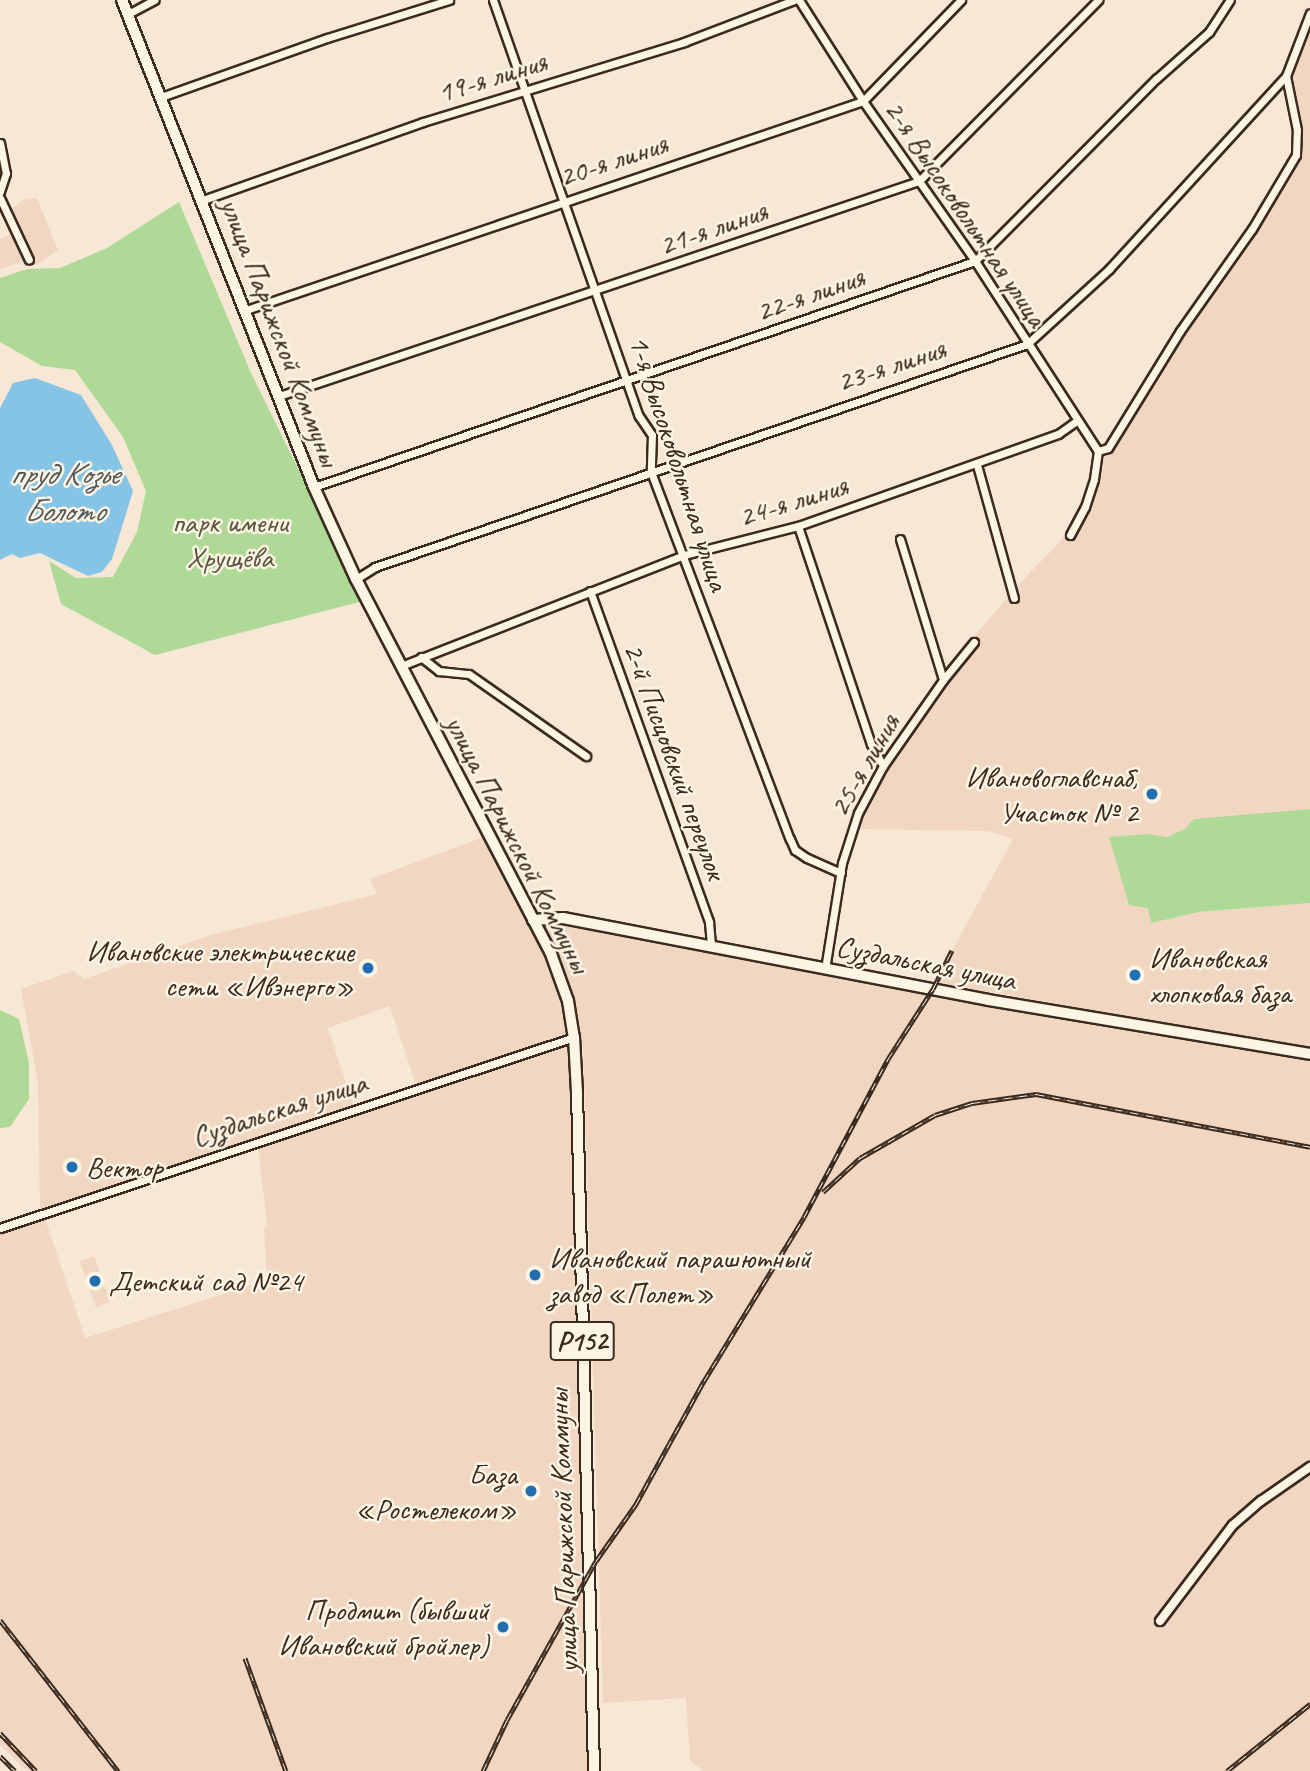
<!DOCTYPE html>
<meta charset="utf-8">
<style>
body{margin:0}
#map{position:relative;width:1310px;height:1771px;overflow:hidden;background:#f7e7d5;font-family:Caveat,sans-serif}
div>[style]{position:absolute}
.built>*{inset:0;background:#f1d7c2;transform-origin:0 0}
.green>*{inset:0;background:#afd996}
.water>*{inset:0;background:#86c4e6}
.roads{filter:drop-shadow(2px 0 #3b2a1e) drop-shadow(-2px 0 #3b2a1e) drop-shadow(0 2px #3b2a1e) drop-shadow(0 -2px #3b2a1e)}
.minor>*{height:7px;margin:-3.5px;padding:0 3.5px;transform-origin:3.5px;border-radius:3.5px;background:#fcf5e5}
.tertiary>*{height:8px;margin:-4px;padding:0 4px;transform-origin:4px;border-radius:4px;background:#fcf5e5}
.secondary>*{height:10px;margin:-5px;padding:0 5px;transform-origin:5px;border-radius:5px;background:#fcf5e5}
.primary>*{height:10px;margin:-5px;padding:0 5px;transform-origin:5px;border-radius:5px;background:#fcf5e5}
.rail>*{height:5px;margin-top:-2.5px;transform-origin:0;background:repeating-linear-gradient(90deg,#fcf5e5 0 8px,#3b2a1e 0 16px);box-sizing:border-box;border-block:2px solid #3b2a1e}
.dots>*{width:19px;height:19px;translate:-50% -50%;box-sizing:border-box;border:4px solid #fcf5e5;border-radius:50%}
span{translate:-50% -50%;white-space:nowrap;text-align:center;line-height:1.15;-webkit-text-stroke:5px #fcf5e5;paint-order:stroke}
.shield-label span{padding:2px 5px;background:#fcf5e5;border:2px solid;border-radius:5px;-webkit-text-stroke-width:0}
.shield-label{font-size:28px;color:#3b2a1e;font-weight:700}
.street-label{font-size:30px;color:#3b2a1e}
.park-label{font-size:30px;color:#58563c}
.poi-label{font-size:30px;color:#3b2a1e}
.right{translate:-100% -50%;text-align:right}
.left{translate:0 -50%;text-align:left}
.water-label{font-size:32px;color:#52585a;font-style:italic}
</style>
<div id="map">
<div class="built">
<i style="clip-path:polygon(1310px 10px,1310px 809px,1195px 819px,1185px 829px,1167px 837px,1147px 834px,1109px 838px,1148px 908px,1151px 923px,1199px 912px,1310px 903px,1310px 1049px,935px 982px,1013px 839px,988px 831px,850px 829px,854px 811px,887px 750px,948px 667px,1019px 584px,1059px 543px,1084px 505px,1102px 447px,1124px 426px,1148px 377px,1198px 296px,1268px 201px,1299px 136px,1300px 120px,1290px 97px,1290px 69px)"></i>
<i style="clip-path:polygon(37px 198px,58px 250px,37px 265px,31px 263px,10px 210px,23px 200px)"></i>
<i style="clip-path:polygon(14px 232px,27px 260px,0 269px,0 239px)"></i>
<i style="clip-path:polygon(484px 837px,553px 971px,569px 1035px,416px 1085px,390px 1006px,328px 1028px,354px 1107px,108px 1191px,40px 1211px,38px 1083px,21px 989px,73px 971px,84px 979px,211px 935px,377px 894px,370px 879px)"></i>
<i style="clip-path:polygon(548px 919px,1310px 1055px,1310px 1771px,704px 1771px,690px 1761px,686px 1698px,603px 1703px,583px 1046px,569px 984px,546px 934px)"></i>
<i style="clip-path:polygon(570px 1044px,589px 1771px,27px 1771px,0 1745px,0 1231px,44px 1216px,85px 1338px,267px 1280px,264px 1228px,267px 1225px,258px 1146px)"></i>
<i style="left:94px;top:1256px;width:49px;height:15px;rotate:71deg"></i>
</div>
<div class="green">
<i style="clip-path:polygon(179px 202px,251px 373px,363px 601px,155px 655px,61px 604px,49px 561px,76px 578px,113px 577px,137px 532px,146px 491px,123px 437px,75px 370px,42px 366px,0 342px,0 278px,27px 269px,60px 268px,107px 248px)"></i>
<i style="clip-path:polygon(1310px 809px,1310px 903px,1199px 912px,1151px 923px,1148px 908px,1129px 905px,1109px 837px,1147px 834px,1167px 837px,1185px 829px,1194px 819px)"></i>
<i style="clip-path:polygon(0 1010px,19px 1019px,29px 1063px,29px 1099px,10px 1127px,0 1128px)"></i>
</div>
<div class="water">
<i style="clip-path:polygon(35px 378px,81px 395px,112px 445px,133px 491px,112px 559px,102px 572px,88px 576px,40px 553px,20px 558px,12px 554px,0 560px,0 408px,13px 383px)"></i>
</div>
<div class="roads">
<div class="minor">
<i style="left:493px;top:0;width:441px;rotate:70.7deg"></i>
<i style="left:639px;top:416px;width:23px;rotate:56deg"></i>
<i style="left:652px;top:435px;width:37px;rotate:92deg"></i>
<i style="left:651px;top:472px;width:392px;rotate:69.3deg"></i>
<i style="left:790px;top:839px;width:12px;rotate:66deg"></i>
<i style="left:795px;top:850px;width:14px;rotate:34deg"></i>
<i style="left:807px;top:858px;width:37px;rotate:24deg"></i>
<i style="left:799px;top:0;width:120px;rotate:57.6deg"></i>
<i style="left:863px;top:101px;width:195px;rotate:55deg"></i>
<i style="left:975px;top:261px;width:226px;rotate:57.1deg"></i>
<i style="left:128px;top:14px;width:30px;rotate:-28deg"></i>
<i style="left:161px;top:97px;width:176px;rotate:-19.6deg"></i>
<i style="left:327px;top:38px;width:128px;rotate:-17.3deg"></i>
<i style="left:0;top:143px;width:31px;rotate:79deg"></i>
<i style="left:6px;top:173px;width:20px;rotate:108deg"></i>
<i style="left:0;top:198px;width:68px;rotate:64.9deg"></i>
<i style="left:203px;top:200px;width:233px;rotate:-19.5deg"></i>
<i style="left:423px;top:122px;width:273px;rotate:-17deg"></i>
<i style="left:684px;top:42px;width:118px;rotate:-20.9deg"></i>
<i style="left:246px;top:310px;width:651px;rotate:-18.71deg"></i>
<i style="left:863px;top:101px;width:141px;rotate:-45.9deg"></i>
<i style="left:279px;top:396px;width:675px;rotate:-18.57deg"></i>
<i style="left:919px;top:181px;width:255px;rotate:-45.3deg"></i>
<i style="left:1098px;top:451px;width:10px;rotate:-17deg"></i>
<i style="left:1108px;top:448px;width:137px;rotate:-58.4deg"></i>
<i style="left:1180px;top:331px;width:125px;rotate:-54.8deg"></i>
<i style="left:1252px;top:229px;width:86px;rotate:-59.3deg"></i>
<i style="left:1296px;top:155px;width:25px;rotate:-88deg"></i>
<i style="left:1297px;top:130px;width:55px;rotate:-101.5deg"></i>
<i style="left:977px;top:465px;width:138px;rotate:74.5deg"></i>
<i style="left:314px;top:487px;width:699px;rotate:-18.88deg"></i>
<i style="left:975px;top:261px;width:257px;rotate:-45.2deg"></i>
<i style="left:1156px;top:79px;width:71px;rotate:-41.6deg"></i>
<i style="left:1209px;top:32px;width:38px;rotate:-57deg"></i>
<i style="left:798px;top:526px;width:230px;rotate:71.5deg"></i>
<i style="left:871px;top:744px;width:25px;rotate:61deg"></i>
<i style="left:1070px;top:535px;width:32px;rotate:-62deg"></i>
<i style="left:1085px;top:507px;width:29px;rotate:-72deg"></i>
<i style="left:1094px;top:479px;width:28px;rotate:-82deg"></i>
<i style="left:900px;top:539px;width:147px;rotate:73deg"></i>
<i style="left:356px;top:579px;width:22px;rotate:-32deg"></i>
<i style="left:375px;top:567px;width:689px;rotate:-18.88deg"></i>
<i style="left:1027px;top:344px;width:111px;rotate:-42.4deg"></i>
<i style="left:1109px;top:269px;width:262px;rotate:-47.5deg"></i>
<i style="left:1286px;top:76px;width:67px;rotate:-69.1deg"></i>
<i style="left:590px;top:591px;width:352px;rotate:70.2deg"></i>
<i style="left:709px;top:922px;width:25px;rotate:85deg"></i>
<i style="left:421px;top:657px;width:23px;rotate:38deg"></i>
<i style="left:439px;top:671px;width:30px;rotate:6deg"></i>
<i style="left:469px;top:674px;width:143px;rotate:35deg"></i>
<i style="left:401px;top:666px;width:304px;rotate:-21.4deg"></i>
<i style="left:684px;top:555px;width:118px;rotate:-14.3deg"></i>
<i style="left:798px;top:526px;width:276px;rotate:-19.5deg"></i>
<i style="left:1058px;top:434px;width:24px;rotate:-35deg"></i>
<i style="left:825px;top:969px;width:107px;rotate:-80.9deg"></i>
<i style="left:842px;top:863px;width:52px;rotate:-72.3deg"></i>
<i style="left:858px;top:813px;width:53px;rotate:-62deg"></i>
<i style="left:883px;top:766px;width:105px;rotate:-55.1deg"></i>
<i style="left:943px;top:680px;width:49px;rotate:-50.8deg"></i>
<i style="left:0;top:1228px;width:605px;rotate:-18.4deg"></i>
</div>
<div class="tertiary">
<i style="left:1160px;top:1621px;width:121px;rotate:-52.8deg"></i>
<i style="left:1233px;top:1525px;width:37px;rotate:-41deg"></i>
<i style="left:1261px;top:1501px;width:60px;rotate:-34.8deg"></i>
</div>
<div class="secondary">
<i style="left:533px;top:920px;width:30px;rotate:-4deg"></i>
<i style="left:563px;top:918px;width:433px;rotate:10.9deg"></i>
<i style="left:988px;top:1000px;width:326px;rotate:9.5deg"></i>
</div>
<div class="primary">
<i style="left:122px;top:0;width:523px;rotate:68.48deg"></i>
<i style="left:314px;top:487px;width:101px;rotate:65.5deg"></i>
<i style="left:356px;top:579px;width:420px;rotate:62.5deg"></i>
<i style="left:550px;top:951px;width:53px;rotate:70.2deg"></i>
<i style="left:568px;top:1001px;width:36px;rotate:81deg"></i>
<i style="left:574px;top:1037px;width:56px;rotate:86.9deg"></i>
<i style="left:577px;top:1093px;width:678px;rotate:88.56deg"></i>
</div>
</div>
<div class="rail">
<i style="left:823px;top:1192px;width:50px;rotate:-42.6deg"></i>
<i style="left:860px;top:1158px;width:86px;rotate:-29.8deg"></i>
<i style="left:935px;top:1115px;width:39px;rotate:-18deg"></i>
<i style="left:972px;top:1103px;width:65px;rotate:-8deg"></i>
<i style="left:1036px;top:1094px;width:279px;rotate:10.9deg"></i>
<i style="left:0;top:1620px;width:192px;rotate:52deg"></i>
<i style="left:245px;top:1658px;width:120px;rotate:70.1deg"></i>
<i style="left:0;top:1733px;width:52px;rotate:46.5deg"></i>
<i style="left:0;top:1756px;width:21px;rotate:45deg"></i>
<i style="left:483px;top:1771px;width:56px;rotate:-64.8deg"></i>
<i style="left:507px;top:1720px;width:182px;rotate:-60.8deg"></i>
<i style="left:596px;top:1561px;width:70px;rotate:-54.9deg"></i>
<i style="left:636px;top:1504px;width:141px;rotate:-61.1deg"></i>
<i style="left:704px;top:1381px;width:192px;rotate:-58.6deg"></i>
<i style="left:804px;top:1217px;width:179px;rotate:-62deg"></i>
<i style="left:888px;top:1059px;width:83px;rotate:-57.3deg"></i>
<i style="left:933px;top:989px;width:43px;rotate:-64deg"></i>
<i style="left:1227px;top:1771px;width:107px;rotate:-38.9deg"></i>
</div>
<div class="dots">
<i style="left:1152px;top:794px;background:#1f6fb2"></i>
<i style="left:368px;top:968px;background:#1f6fb2"></i>
<i style="left:1135px;top:975px;background:#1f6fb2"></i>
<i style="left:72px;top:1167px;background:#1f6fb2"></i>
<i style="left:535px;top:1275px;background:#1f6fb2"></i>
<i style="left:95px;top:1281px;background:#1f6fb2"></i>
<i style="left:531px;top:1491px;background:#1f6fb2"></i>
<i style="left:503px;top:1627px;background:#1f6fb2"></i>
</div>
<div class="shield-label">
<span style="left:582px;top:1341px">Р152</span>
</div>
<div class="street-label">
<span style="left:492px;top:77px;rotate:-17deg">19-я линия</span>
<span style="left:613px;top:160px;rotate:-18deg">20-я линия</span>
<span style="left:966px;top:213px;rotate:56deg">2-я Высоковольтная улица</span>
<span style="left:713px;top:228px;rotate:-19deg">21-я линия</span>
<span style="left:810px;top:294px;rotate:-19deg">22-я линия</span>
<span style="left:280px;top:332px;rotate:69deg">улица Парижской Коммуны</span>
<span style="left:891px;top:365px;rotate:-18deg">23-я линия</span>
<span style="left:679px;top:463px;rotate:72deg">1-я Высоковольтная улица</span>
<span style="left:793px;top:501px;rotate:-17deg">24-я линия</span>
<span style="left:675px;top:761px;rotate:70deg">2-й Писцовский переулок</span>
<span style="left:864px;top:765px;rotate:-60deg">25-я линия</span>
<span style="left:518px;top:844px;rotate:63deg">улица Парижской Коммуны</span>
<span style="left:926px;top:963px;rotate:11deg">Суздальская улица</span>
<span style="left:279px;top:1109px;rotate:-18deg">Суздальская улица</span>
<span style="left:563px;top:1531px;rotate:-92deg">улица Парижской Коммуны</span>
</div>
<div class="park-label">
<span style="left:230px;top:539px">парк имени<br>Хрущёва</span>
</div>
<div class="poi-label">
<span class="right" style="left:1138px;top:794px">Ивановоглавснаб,<br>Участок № 2</span>
<span class="right" style="left:354px;top:968px">Ивановские электрические<br>сети «Ивэнерго»</span>
<span class="left" style="left:1149px;top:975px">Ивановская<br>хлопковая база</span>
<span class="left" style="left:86px;top:1167px">Вектор</span>
<span class="left" style="left:549px;top:1275px">Ивановский парашютный<br>завод «Полет»</span>
<span class="left" style="left:109px;top:1281px">Детский сад №24</span>
<span class="right" style="left:517px;top:1491px">База<br>«Ростелеком»</span>
<span class="right" style="left:489px;top:1627px">Продмит (бывший<br>Ивановский бройлер)</span>
</div>
<div class="water-label">
<span style="left:64px;top:493px">пруд Козье<br>Болото</span>
</div>
</div>
